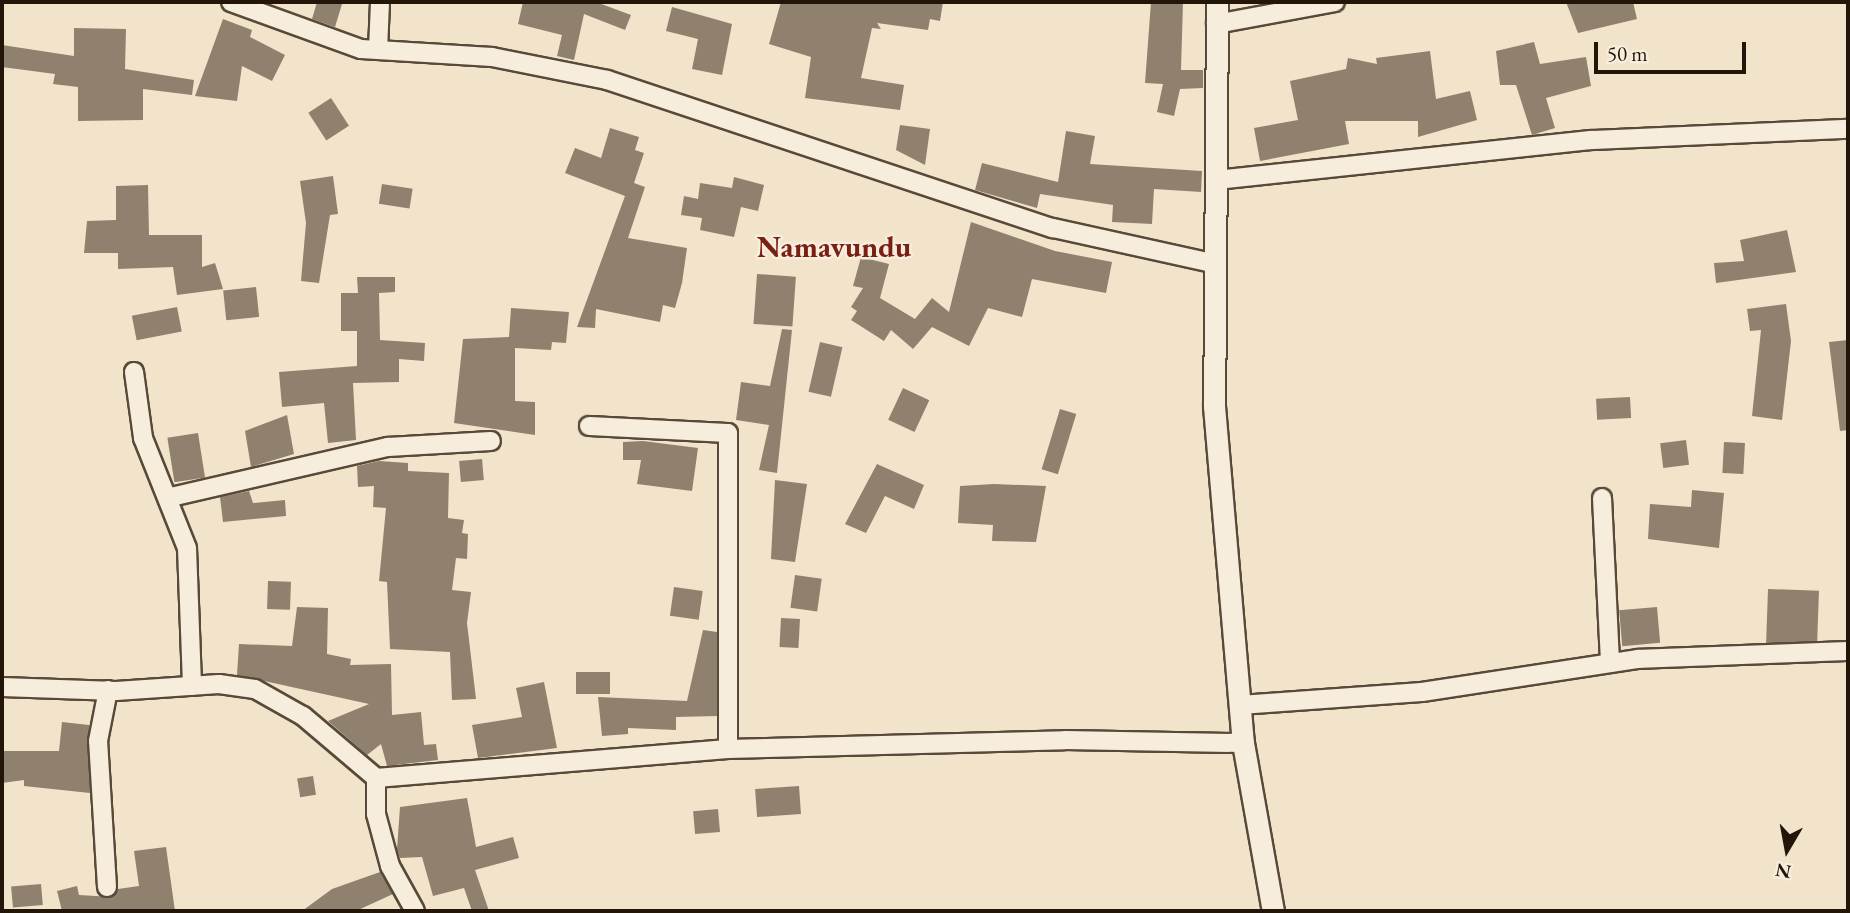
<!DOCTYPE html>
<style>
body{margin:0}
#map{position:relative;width:1850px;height:913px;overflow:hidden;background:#f2e4ca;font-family:"EB Garamond",serif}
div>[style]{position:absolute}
.building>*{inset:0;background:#8f816d;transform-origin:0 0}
.roads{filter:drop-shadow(2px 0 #584939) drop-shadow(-2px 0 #584939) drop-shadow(0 2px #584939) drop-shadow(0 -2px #584939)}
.minor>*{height:18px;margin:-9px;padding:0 9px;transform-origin:9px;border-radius:9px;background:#f7eddd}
.tertiary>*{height:21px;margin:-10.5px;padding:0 10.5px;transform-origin:10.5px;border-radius:10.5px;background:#f7eddd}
span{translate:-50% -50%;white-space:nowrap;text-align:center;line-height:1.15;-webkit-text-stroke:5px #f7eddd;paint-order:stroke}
.quarter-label{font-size:30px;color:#7a1f14;font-weight:700}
.frame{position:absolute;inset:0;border:4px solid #241509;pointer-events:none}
.north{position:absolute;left:1752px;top:815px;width:70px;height:70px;-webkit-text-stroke:5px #f7eddd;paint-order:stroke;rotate:190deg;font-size:19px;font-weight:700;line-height:28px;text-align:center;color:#241509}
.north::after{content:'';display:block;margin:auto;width:24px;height:32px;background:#241509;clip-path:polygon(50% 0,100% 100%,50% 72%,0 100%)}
.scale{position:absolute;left:1594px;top:42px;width:152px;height:32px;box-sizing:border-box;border:4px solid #241509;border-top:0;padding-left:9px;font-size:21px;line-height:24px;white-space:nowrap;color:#241509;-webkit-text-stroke:5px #f7eddd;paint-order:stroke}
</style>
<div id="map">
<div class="building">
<i style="clip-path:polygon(317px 2px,342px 4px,335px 27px,312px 19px)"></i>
<i style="clip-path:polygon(523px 2px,596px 2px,631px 15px,625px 30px,584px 14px,574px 60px,557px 56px,562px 35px,518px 24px)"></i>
<i style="clip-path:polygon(781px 2px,943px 2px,940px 21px,930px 19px,928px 30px,877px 23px,881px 29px,872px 28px,861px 78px,904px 85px,900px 110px,805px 98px,811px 57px,769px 44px)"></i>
<i style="clip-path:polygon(1151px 2px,1183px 2px,1181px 70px,1203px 70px,1203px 88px,1180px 89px,1174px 116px,1157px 112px,1163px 84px,1145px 83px)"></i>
<i style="clip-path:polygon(1566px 2px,1633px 2px,1637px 19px,1578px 33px)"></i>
<i style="clip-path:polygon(672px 7px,732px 24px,722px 75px,692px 69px,698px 39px,666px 31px)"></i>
<i style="clip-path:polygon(223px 19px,252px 30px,250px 37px,285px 55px,272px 81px,242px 66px,237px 101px,195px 96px)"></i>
<i style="clip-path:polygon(74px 28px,126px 29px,125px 69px,194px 80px,192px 95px,143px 89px,143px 120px,78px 121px,78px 87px,53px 84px,55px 74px,2px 67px,2px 45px,74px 56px)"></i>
<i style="clip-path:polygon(1534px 42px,1540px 64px,1586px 57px,1591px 86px,1546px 98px,1555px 128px,1532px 135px,1516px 85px,1500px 85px,1496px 51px)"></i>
<i style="clip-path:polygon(1430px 51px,1436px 99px,1470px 91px,1477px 120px,1418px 137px,1418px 121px,1345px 121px,1349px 144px,1260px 161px,1254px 128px,1298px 120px,1290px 81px,1346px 69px,1348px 58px,1377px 64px,1376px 58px)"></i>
<i style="left:331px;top:98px;width:33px;height:27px;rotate:57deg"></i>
<i style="clip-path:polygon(900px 125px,930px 129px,925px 165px,896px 150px)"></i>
<i style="clip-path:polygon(610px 128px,639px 137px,635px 150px,644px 153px,634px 183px,645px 187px,628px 238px,687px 248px,682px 283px,675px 308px,663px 305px,660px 322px,596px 309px,595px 328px,577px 327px,625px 196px,565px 173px,575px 148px,601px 158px)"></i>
<i style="clip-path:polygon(1066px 131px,1095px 136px,1090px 164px,1202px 171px,1201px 192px,1154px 189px,1152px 224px,1112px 222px,1113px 205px,1040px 194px,1037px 208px,975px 190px,982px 163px,1058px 182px)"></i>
<i style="clip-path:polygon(333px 176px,338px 214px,330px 215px,319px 283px,301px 281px,306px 223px,300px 181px)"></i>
<i style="clip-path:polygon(734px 177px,764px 185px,758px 211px,741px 207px,734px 237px,700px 230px,702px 218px,681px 215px,684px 196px,698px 199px,700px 183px,732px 188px)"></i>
<i style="left:382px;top:184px;width:31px;height:20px;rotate:9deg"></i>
<i style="clip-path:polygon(148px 185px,149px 235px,202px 235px,202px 267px,215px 263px,223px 289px,177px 295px,173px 267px,118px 269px,118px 253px,84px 253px,87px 221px,116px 220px,116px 186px)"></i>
<i style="clip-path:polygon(971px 222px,1055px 251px,1112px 262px,1106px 293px,1032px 279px,1022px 317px,988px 308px,969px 346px,932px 327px,913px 349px,891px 330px,884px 341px,851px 320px,857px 311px,851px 307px,863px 288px,853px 286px,861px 257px,889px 264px,880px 298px,915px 319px,932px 298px,949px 312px)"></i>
<i style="clip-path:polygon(1787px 230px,1796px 272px,1716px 283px,1714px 263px,1744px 261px,1740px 240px)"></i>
<i style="left:757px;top:274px;width:39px;height:50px;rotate:4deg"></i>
<i style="clip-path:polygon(357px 277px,395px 277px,395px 292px,379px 293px,380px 340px,425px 343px,424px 361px,399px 359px,399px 382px,353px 383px,356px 440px,328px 443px,324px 403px,282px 407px,279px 372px,357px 366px,357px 331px,341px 331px,341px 293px,358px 293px)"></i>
<i style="left:256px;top:287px;width:30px;height:33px;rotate:84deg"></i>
<i style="clip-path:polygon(1786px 304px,1791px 341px,1782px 420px,1752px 416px,1761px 330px,1750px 331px,1747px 309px)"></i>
<i style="left:177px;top:307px;width:25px;height:46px;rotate:79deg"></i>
<i style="clip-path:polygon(511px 308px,569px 312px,566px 343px,552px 342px,551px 350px,515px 348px,515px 401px,535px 402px,535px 435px,454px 423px,463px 339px,509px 337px)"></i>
<i style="clip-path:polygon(782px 329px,792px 330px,777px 473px,759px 470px,769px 425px,736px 420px,741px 382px,770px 386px)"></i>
<i style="clip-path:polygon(1848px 340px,1848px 430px,1840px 431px,1829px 342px)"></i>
<i style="left:820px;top:342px;width:23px;height:51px;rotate:13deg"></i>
<i style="left:903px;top:388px;width:29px;height:35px;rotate:25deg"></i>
<i style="left:1630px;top:397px;width:21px;height:34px;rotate:87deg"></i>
<i style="left:1060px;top:409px;width:17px;height:63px;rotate:17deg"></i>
<i style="clip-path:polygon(287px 415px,294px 454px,251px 467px,245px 431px)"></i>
<i style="left:198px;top:433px;width:45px;height:31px;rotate:81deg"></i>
<i style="left:1686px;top:440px;width:25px;height:26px;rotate:83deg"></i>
<i style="clip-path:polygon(643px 441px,698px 448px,692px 491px,637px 484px,641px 460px,623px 460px,623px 442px)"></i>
<i style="left:1724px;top:442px;width:21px;height:31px;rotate:3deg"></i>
<i style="left:482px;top:459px;width:21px;height:23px;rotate:85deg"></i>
<i style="clip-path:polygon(379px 461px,408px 463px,408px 471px,449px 473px,448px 518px,464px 520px,462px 533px,468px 534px,467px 559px,456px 558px,452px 590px,471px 592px,467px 623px,476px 699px,452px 700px,450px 652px,390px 649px,387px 582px,379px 581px,386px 508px,373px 507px,374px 486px,358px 487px,357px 466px)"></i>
<i style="clip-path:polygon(877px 464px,924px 485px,914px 509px,885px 496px,866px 533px,845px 524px)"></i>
<i style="clip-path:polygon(775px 480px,807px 484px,795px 562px,771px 559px)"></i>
<i style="clip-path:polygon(994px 484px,1046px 486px,1036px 542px,992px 541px,993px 525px,958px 523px,960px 486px)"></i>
<i style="clip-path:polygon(1692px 490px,1724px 493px,1719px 548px,1648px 539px,1650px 504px,1691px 507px)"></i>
<i style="clip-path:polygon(249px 491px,253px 503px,285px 500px,286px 516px,223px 522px,220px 497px)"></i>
<i style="left:795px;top:575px;width:27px;height:33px;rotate:8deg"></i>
<i style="left:268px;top:581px;width:23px;height:28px;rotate:2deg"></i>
<i style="left:674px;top:587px;width:29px;height:29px;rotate:8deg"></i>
<i style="left:1768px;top:589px;width:51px;height:54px;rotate:2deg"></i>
<i style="clip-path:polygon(297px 607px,328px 608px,327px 654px,351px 659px,350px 665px,391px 664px,392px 715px,421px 712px,424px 745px,436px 744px,438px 760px,387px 766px,381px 744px,367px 755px,328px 721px,369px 704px,237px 675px,239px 644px,292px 646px)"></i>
<i style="left:1657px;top:607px;width:36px;height:38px;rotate:85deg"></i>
<i style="left:781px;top:618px;width:19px;height:29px;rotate:3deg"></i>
<i style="clip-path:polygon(703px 630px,717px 632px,717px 716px,676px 717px,676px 730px,628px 728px,628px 734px,602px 736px,598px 697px,687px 701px)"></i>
<i style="left:576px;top:672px;width:34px;height:22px"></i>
<i style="clip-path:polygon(544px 682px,557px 748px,478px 758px,472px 725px,522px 717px,516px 688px)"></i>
<i style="clip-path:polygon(62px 722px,89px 725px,90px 793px,24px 786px,24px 780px,2px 783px,2px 751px,59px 751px)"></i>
<i style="left:313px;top:776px;width:19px;height:16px;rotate:81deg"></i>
<i style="left:799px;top:786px;width:28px;height:44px;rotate:86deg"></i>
<i style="clip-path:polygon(467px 798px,476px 847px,513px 837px,519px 858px,475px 870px,489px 911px,472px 911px,464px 888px,433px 896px,422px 857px,400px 858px,397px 849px,400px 807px)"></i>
<i style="left:718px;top:809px;width:23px;height:25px;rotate:85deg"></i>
<i style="clip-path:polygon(166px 847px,175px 911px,62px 911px,57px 891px,77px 886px,79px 895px,113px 897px,118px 889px,139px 886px,134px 851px)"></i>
<i style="clip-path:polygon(380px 872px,393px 894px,356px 911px,302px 911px,332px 889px)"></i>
<i style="left:41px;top:884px;width:21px;height:30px;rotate:85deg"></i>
</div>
<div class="roads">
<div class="minor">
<i style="left:231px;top:2px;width:138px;rotate:19.9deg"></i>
<i style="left:361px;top:49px;width:131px;rotate:3.5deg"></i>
<i style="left:492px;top:57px;width:117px;rotate:11.3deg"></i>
<i style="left:607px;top:80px;width:470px;rotate:18.4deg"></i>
<i style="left:1053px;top:228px;width:163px;rotate:12.4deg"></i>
<i style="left:1216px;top:24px;width:121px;rotate:-10.5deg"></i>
<i style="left:378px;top:50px;width:48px;rotate:-87.6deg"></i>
<i style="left:1216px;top:180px;width:377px;rotate:-6.1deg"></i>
<i style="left:1591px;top:140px;width:257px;rotate:-2.5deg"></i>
<i style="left:134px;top:372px;width:67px;rotate:82.2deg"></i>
<i style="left:143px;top:438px;width:118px;rotate:68.2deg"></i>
<i style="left:187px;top:548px;width:138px;rotate:87.9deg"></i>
<i style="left:589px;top:426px;width:139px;rotate:2.9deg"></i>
<i style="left:728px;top:433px;width:316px;rotate:90deg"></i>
<i style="left:171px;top:497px;width:223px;rotate:-13deg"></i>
<i style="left:388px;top:447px;width:103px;rotate:-3.3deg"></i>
<i style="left:1602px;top:498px;width:165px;rotate:87.2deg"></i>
<i style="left:2px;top:687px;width:114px;rotate:2deg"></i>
<i style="left:116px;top:691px;width:103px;rotate:-3.9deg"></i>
<i style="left:219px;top:684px;width:36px;rotate:8deg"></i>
<i style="left:255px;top:689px;width:55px;rotate:29.4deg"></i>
<i style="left:303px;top:716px;width:96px;rotate:40.3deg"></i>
<i style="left:376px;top:778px;width:353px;rotate:-4.7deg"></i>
<i style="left:728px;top:749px;width:337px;rotate:-1.5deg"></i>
<i style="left:1065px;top:740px;width:178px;rotate:1deg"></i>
<i style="left:1240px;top:705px;width:182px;rotate:-4.1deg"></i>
<i style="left:1422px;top:692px;width:219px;rotate:-8.7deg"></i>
<i style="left:1638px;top:659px;width:210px;rotate:-2.2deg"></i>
<i style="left:376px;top:778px;width:36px;rotate:90deg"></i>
<i style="left:376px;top:814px;width:54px;rotate:74.9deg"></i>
<i style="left:390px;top:866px;width:51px;rotate:60.9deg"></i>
<i style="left:107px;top:887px;width:146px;rotate:-93.5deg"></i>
<i style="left:98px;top:741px;width:52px;rotate:-78.9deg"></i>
</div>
<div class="tertiary">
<i style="left:1217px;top:2px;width:404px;rotate:90.4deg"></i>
<i style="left:1214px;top:406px;width:338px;rotate:85.1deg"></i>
<i style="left:1243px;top:743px;width:171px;rotate:79.9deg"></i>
</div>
</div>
<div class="quarter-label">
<span style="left:834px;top:247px">Namavundu</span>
</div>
<div class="frame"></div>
<div class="north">N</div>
<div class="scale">50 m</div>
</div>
